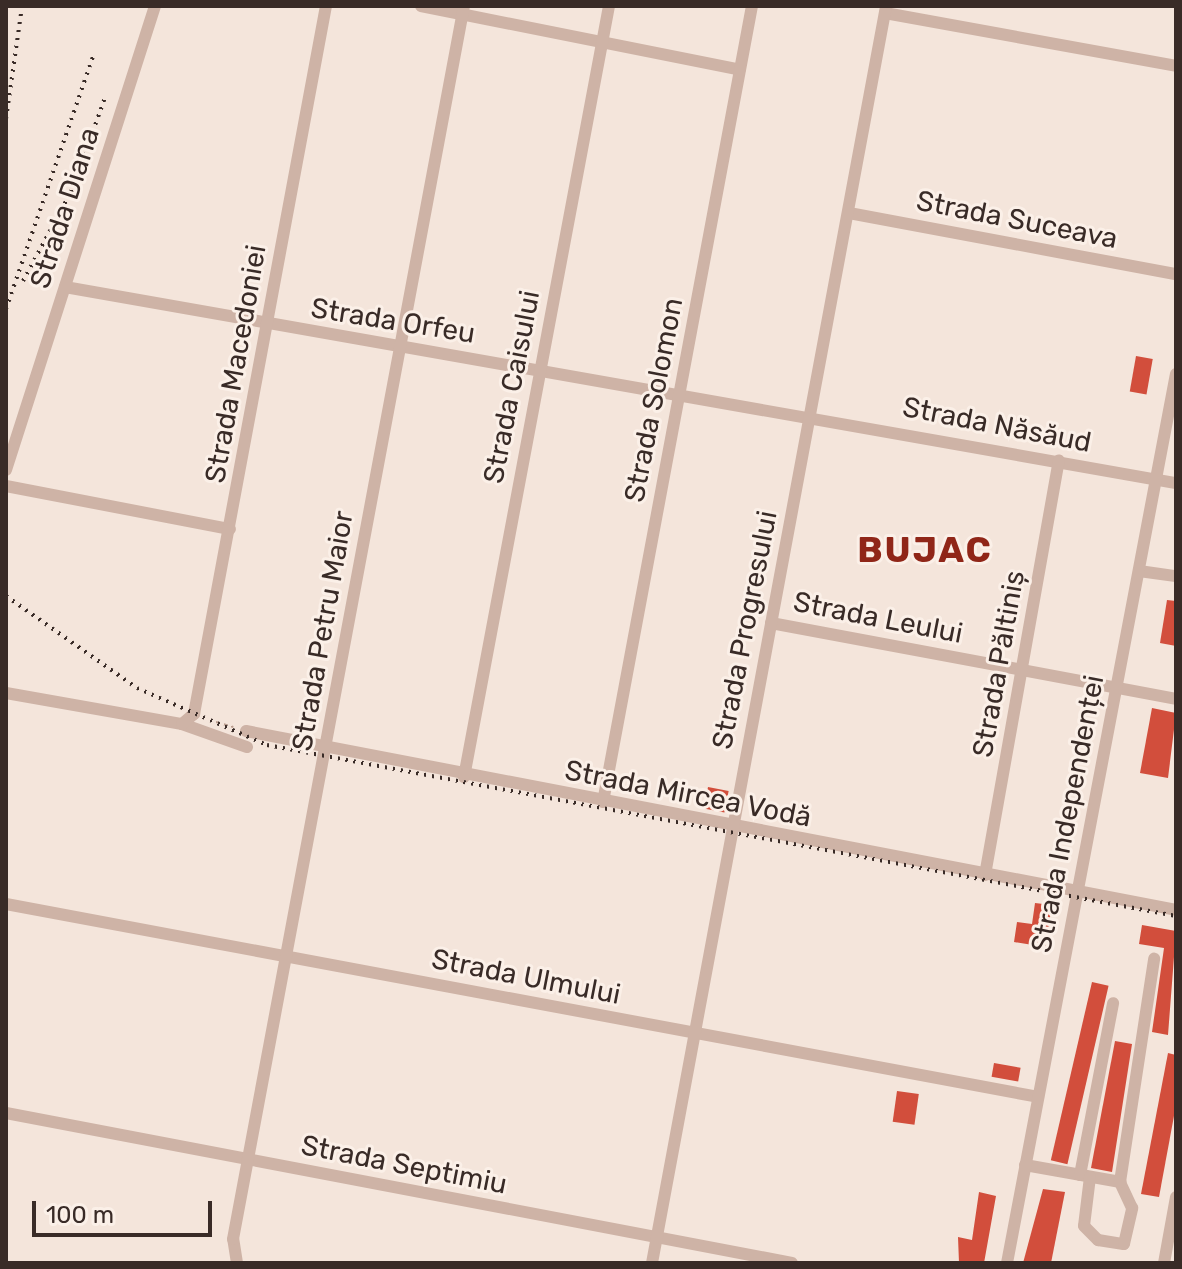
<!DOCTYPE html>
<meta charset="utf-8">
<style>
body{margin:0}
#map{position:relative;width:1182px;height:1269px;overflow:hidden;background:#f4e5db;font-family:Rubik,sans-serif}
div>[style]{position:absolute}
.building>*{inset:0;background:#d24e3c;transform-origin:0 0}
.path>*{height:2px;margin-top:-1px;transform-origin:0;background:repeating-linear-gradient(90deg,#ba9d8f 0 4px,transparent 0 8px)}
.minor>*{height:12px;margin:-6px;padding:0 6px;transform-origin:6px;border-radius:6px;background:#ceb3a6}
.rail>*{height:4px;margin-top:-2px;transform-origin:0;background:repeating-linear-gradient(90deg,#392b27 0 2px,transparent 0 8px)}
span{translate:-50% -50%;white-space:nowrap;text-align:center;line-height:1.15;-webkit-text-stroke:6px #fbf0e8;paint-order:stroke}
.street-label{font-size:28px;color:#392b27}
.district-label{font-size:36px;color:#902618;font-weight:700;letter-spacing:2px}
.frame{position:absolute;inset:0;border:8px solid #392b27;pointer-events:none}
.scale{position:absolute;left:32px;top:1201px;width:180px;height:36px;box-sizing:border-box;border:4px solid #392b27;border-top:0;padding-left:10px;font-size:24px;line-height:28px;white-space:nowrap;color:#392b27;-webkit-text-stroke:6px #fbf0e8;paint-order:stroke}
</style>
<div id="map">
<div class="building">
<i style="left:1136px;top:356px;width:17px;height:36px;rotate:10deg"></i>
<i style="clip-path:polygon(1167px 600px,1176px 601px,1176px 646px,1160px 643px)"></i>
<i style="clip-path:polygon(1152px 708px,1176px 713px,1168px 778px,1140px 773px)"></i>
<i style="left:708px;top:787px;width:21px;height:22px;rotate:11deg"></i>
<i style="clip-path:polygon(1035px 903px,1052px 905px,1045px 947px,1014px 942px,1017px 922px,1032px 924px)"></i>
<i style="clip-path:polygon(1142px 925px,1176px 931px,1168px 1035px,1152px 1032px,1164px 948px,1139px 944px)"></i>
<i style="left:1092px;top:982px;width:17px;height:183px;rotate:13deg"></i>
<i style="clip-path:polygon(1115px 1041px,1132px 1044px,1112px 1172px,1091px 1168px)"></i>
<i style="clip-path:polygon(1168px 1053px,1176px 1055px,1176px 1105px,1159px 1197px,1141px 1194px)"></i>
<i style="left:994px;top:1063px;width:27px;height:14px;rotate:10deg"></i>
<i style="left:897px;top:1091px;width:22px;height:31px;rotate:8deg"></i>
<i style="clip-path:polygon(1043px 1189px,1065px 1192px,1051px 1263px,1023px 1263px)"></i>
<i style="clip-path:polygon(979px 1192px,996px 1196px,984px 1263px,959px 1263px,958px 1237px,972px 1240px)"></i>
</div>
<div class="path">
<i style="left:216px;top:722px;width:18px;rotate:16deg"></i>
</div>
<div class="minor">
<i style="left:421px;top:6px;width:325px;rotate:11.3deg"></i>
<i style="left:885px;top:13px;width:296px;rotate:10.3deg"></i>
<i style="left:849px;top:213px;width:333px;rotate:10.6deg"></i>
<i style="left:65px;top:287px;width:1128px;rotate:10.01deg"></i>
<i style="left:6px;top:470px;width:487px;rotate:-72.2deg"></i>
<i style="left:6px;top:486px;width:228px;rotate:10.9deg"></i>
<i style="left:1139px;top:571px;width:37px;rotate:8deg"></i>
<i style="left:771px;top:623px;width:412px;rotate:10.6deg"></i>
<i style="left:6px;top:693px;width:179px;rotate:10deg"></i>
<i style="left:182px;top:724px;width:69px;rotate:19.5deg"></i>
<i style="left:182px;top:724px;width:16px;rotate:-40deg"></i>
<i style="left:194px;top:714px;width:720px;rotate:-79.44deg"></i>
<i style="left:246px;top:731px;width:947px;rotate:10.89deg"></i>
<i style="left:464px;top:777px;width:785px;rotate:-79.35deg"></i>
<i style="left:603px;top:802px;width:810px;rotate:-79.4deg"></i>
<i style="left:985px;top:875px;width:421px;rotate:-79.9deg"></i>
<i style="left:6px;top:904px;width:1050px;rotate:10.59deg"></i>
<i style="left:6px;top:1113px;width:800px;rotate:10.8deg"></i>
<i style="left:1025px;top:1165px;width:97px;rotate:10.1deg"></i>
<i style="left:1080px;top:1175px;width:175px;rotate:-79.1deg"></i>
<i style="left:1090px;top:1177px;width:49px;rotate:97deg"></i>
<i style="left:1084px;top:1226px;width:20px;rotate:45deg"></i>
<i style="left:1098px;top:1240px;width:26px;rotate:9deg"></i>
<i style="left:1124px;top:1244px;width:37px;rotate:-77deg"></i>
<i style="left:1132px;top:1208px;width:29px;rotate:-115deg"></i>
<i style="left:1120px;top:1182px;width:226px;rotate:-81.3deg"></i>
<i style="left:237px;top:1263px;width:24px;rotate:-99deg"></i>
<i style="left:233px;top:1239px;width:1254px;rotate:-79.39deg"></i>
<i style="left:652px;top:1263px;width:1279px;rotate:-79.45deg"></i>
<i style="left:1007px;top:1263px;width:905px;rotate:-79.24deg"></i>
<i style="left:1164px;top:1263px;width:67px;rotate:-79.7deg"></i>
</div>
<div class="rail">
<i style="left:6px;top:119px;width:114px;rotate:-81.9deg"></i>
<i style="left:23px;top:281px;width:101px;rotate:-61.7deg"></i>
<i style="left:71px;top:192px;width:103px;rotate:-70.2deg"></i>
<i style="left:6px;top:309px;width:267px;rotate:-71deg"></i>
<i style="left:6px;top:596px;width:160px;rotate:35.1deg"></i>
<i style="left:137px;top:688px;width:142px;rotate:23.7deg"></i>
<i style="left:267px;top:745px;width:925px;rotate:10.65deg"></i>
</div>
<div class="street-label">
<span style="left:65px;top:208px;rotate:-72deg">Strada Diana</span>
<span style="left:1017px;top:220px;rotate:11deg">Strada Suceava</span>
<span style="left:393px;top:321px;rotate:9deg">Strada Orfeu</span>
<span style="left:236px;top:364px;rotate:-80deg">Strada Macedoniei</span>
<span style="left:512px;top:387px;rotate:-79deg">Strada Caisului</span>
<span style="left:654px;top:400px;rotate:-79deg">Strada Solomon</span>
<span style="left:997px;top:425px;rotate:11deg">Strada Năsăud</span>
<span style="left:878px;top:618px;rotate:11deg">Strada Leului</span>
<span style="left:745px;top:630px;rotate:-79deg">Strada Progresului</span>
<span style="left:323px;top:631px;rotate:-80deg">Strada Petru Maior</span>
<span style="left:999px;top:664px;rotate:-80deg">Strada Păltiniș</span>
<span style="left:688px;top:794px;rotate:11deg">Strada Mircea Vodă</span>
<span style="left:1068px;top:814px;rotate:-79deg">Strada Independenței</span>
<span style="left:526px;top:977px;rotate:11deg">Strada Ulmului</span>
<span style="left:404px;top:1165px;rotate:11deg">Strada Septimiu</span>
</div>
<div class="district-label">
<span style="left:925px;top:550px">BUJAC</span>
</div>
<div class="frame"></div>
<div class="scale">100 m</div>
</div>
